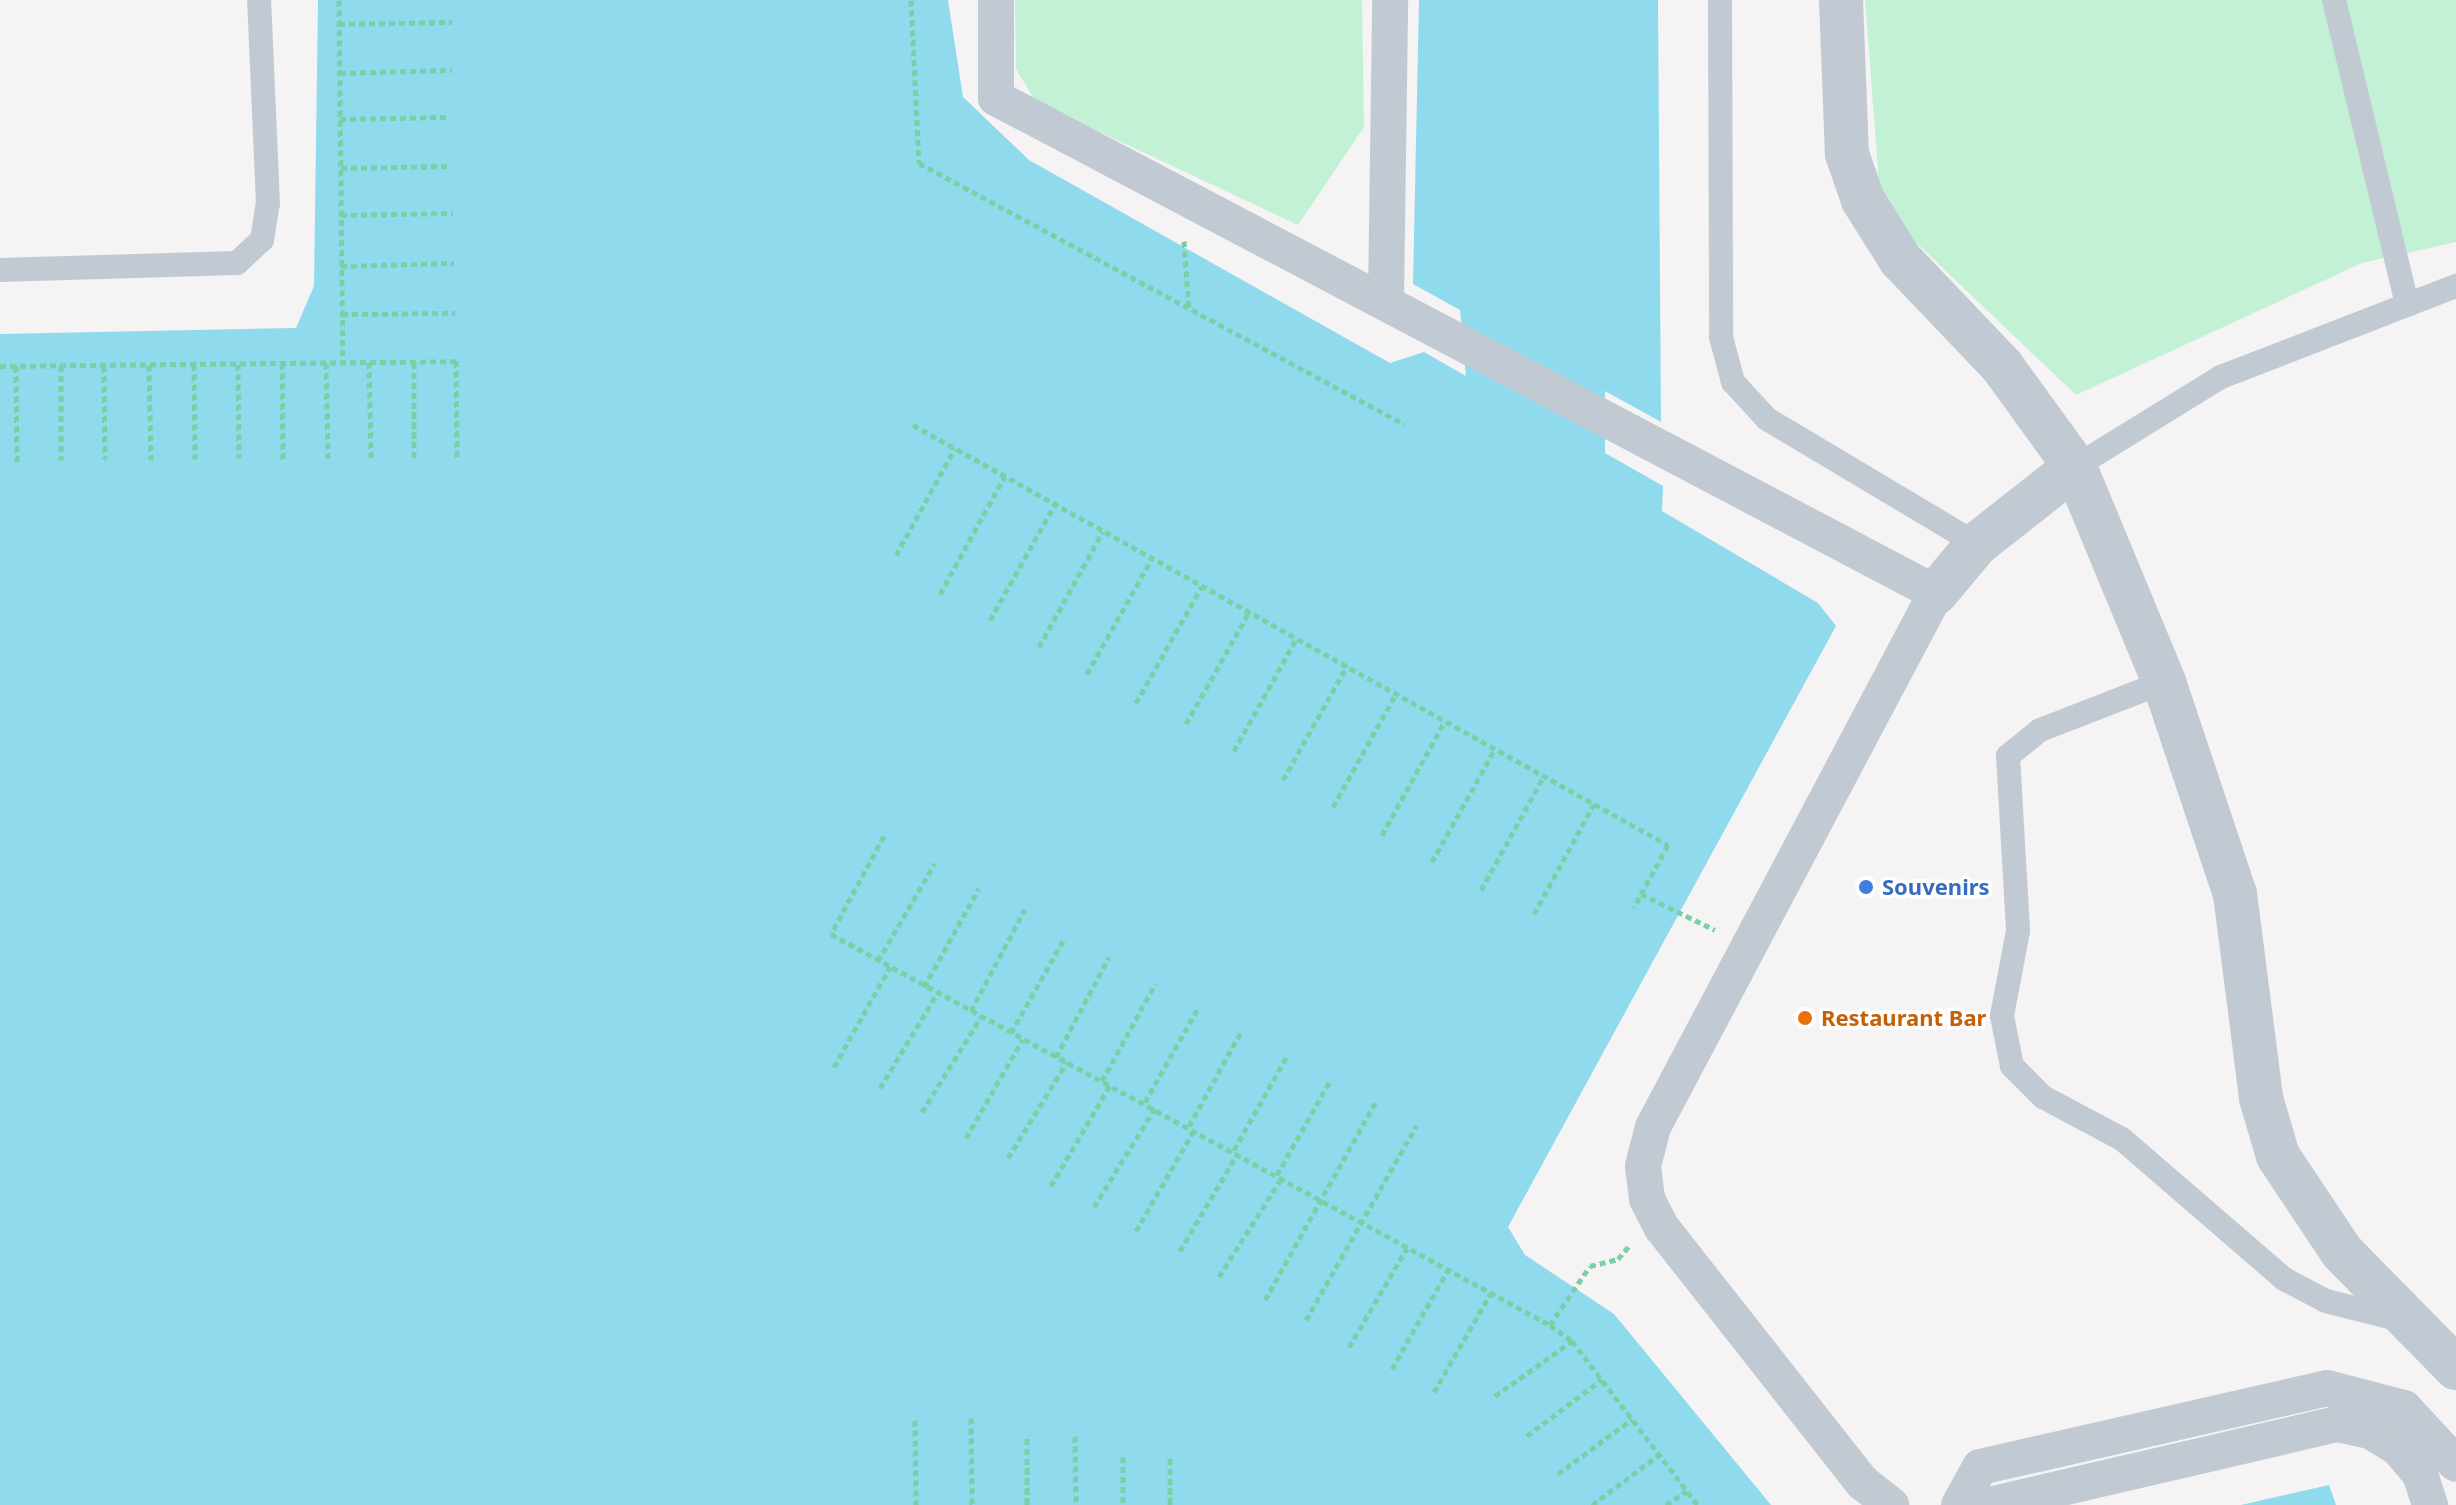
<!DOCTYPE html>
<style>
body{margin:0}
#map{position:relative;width:2456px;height:1505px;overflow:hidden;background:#f5f3f3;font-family:"Noto Sans",sans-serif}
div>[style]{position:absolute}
.green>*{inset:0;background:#c3f1d5}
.water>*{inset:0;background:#90daee}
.path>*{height:5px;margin-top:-2.5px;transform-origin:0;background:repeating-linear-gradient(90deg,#7ad0a6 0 6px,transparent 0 10px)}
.service>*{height:24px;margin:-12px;padding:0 12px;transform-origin:12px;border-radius:12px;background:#c1cad2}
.pedestrian>*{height:36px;margin:-18px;padding:0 18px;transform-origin:18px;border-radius:18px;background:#c1cad2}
.minor>*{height:44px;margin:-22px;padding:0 22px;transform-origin:22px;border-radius:22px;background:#c1cad2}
.dots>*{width:22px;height:22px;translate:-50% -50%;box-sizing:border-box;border:4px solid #fff;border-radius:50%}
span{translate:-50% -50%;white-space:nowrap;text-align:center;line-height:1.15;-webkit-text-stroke:7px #fff;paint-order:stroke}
.shop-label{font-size:22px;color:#366cbe;font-weight:700}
.left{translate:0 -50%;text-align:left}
.food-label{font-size:22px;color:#c56008;font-weight:700}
</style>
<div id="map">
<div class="green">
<i style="clip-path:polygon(1015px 0,1362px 0,1364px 127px,1298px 225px,1036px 102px,1016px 69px)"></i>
<i style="clip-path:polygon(1865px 0,2456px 0,2456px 242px,2362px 263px,2076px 395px,1881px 209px)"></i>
</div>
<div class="water">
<i style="clip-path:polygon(318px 0,948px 0,963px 97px,1029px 160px,1390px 363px,1424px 352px,1466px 376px,1460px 310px,1413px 284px,1419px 0,1658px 0,1661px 422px,1605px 391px,1605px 453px,1663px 486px,1662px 511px,1818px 603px,1836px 626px,1508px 1227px,1525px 1255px,1614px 1314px,1771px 1505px,0 1505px,0 334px,296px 328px,314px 286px)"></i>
<i style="clip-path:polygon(2329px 1485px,2336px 1505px,2241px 1505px)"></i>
</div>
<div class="path">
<i style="left:339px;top:0;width:362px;rotate:89.4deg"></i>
<i style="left:911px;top:0;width:163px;rotate:87.2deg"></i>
<i style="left:919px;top:163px;width:551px;rotate:28.29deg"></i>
<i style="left:339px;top:24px;width:113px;rotate:-1deg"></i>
<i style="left:340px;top:73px;width:112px;rotate:-1.5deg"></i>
<i style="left:340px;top:119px;width:110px;rotate:-1deg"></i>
<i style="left:341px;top:168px;width:110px;rotate:-1deg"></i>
<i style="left:341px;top:215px;width:112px;rotate:-1deg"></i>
<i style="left:1184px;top:241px;width:70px;rotate:85.9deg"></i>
<i style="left:341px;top:266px;width:113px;rotate:-1.5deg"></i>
<i style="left:342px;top:314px;width:113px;rotate:-0.5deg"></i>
<i style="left:369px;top:362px;width:96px;rotate:88.8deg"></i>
<i style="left:414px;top:362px;width:96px;rotate:90deg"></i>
<i style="left:282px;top:363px;width:97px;rotate:89.4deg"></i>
<i style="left:326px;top:363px;width:95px;rotate:88.8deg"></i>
<i style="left:194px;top:364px;width:95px;rotate:89.4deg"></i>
<i style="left:238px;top:364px;width:94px;rotate:89.4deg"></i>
<i style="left:149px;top:365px;width:95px;rotate:88.8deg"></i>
<i style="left:0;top:366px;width:456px;rotate:-0.6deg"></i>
<i style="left:456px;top:361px;width:97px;rotate:89.4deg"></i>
<i style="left:16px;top:366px;width:96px;rotate:89.4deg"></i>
<i style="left:61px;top:366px;width:94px;rotate:90deg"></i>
<i style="left:104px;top:366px;width:93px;rotate:89.4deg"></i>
<i style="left:913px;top:425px;width:864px;rotate:29.09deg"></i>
<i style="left:1668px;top:845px;width:71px;rotate:118.7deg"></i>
<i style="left:896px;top:555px;width:122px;rotate:-61.1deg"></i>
<i style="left:940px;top:594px;width:135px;rotate:-61.2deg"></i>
<i style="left:990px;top:620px;width:133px;rotate:-60.7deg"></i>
<i style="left:1039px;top:647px;width:132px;rotate:-61.1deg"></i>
<i style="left:1087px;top:674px;width:133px;rotate:-60.7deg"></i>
<i style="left:1136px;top:703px;width:134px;rotate:-60.6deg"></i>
<i style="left:1186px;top:724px;width:129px;rotate:-60.6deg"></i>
<i style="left:1234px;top:751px;width:128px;rotate:-61deg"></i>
<i style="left:1283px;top:780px;width:131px;rotate:-60.7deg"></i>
<i style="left:1333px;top:807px;width:129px;rotate:-60.9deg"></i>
<i style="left:1382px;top:835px;width:130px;rotate:-61.1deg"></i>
<i style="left:884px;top:836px;width:111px;rotate:118.4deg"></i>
<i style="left:831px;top:934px;width:818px;rotate:28.54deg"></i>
<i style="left:1550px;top:1325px;width:27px;rotate:36deg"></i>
<i style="left:1572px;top:1341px;width:207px;rotate:52.5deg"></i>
<i style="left:1432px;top:862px;width:129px;rotate:-60.9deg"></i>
<i style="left:1481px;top:890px;width:130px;rotate:-61.1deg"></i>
<i style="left:1641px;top:894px;width:82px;rotate:25.9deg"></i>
<i style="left:1534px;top:914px;width:125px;rotate:-61.4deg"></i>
<i style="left:878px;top:961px;width:113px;rotate:-59.8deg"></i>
<i style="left:924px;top:987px;width:113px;rotate:-60.9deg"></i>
<i style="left:971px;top:1011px;width:115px;rotate:-62.1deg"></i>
<i style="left:1011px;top:1033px;width:110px;rotate:-60.6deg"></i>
<i style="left:1056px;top:1057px;width:113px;rotate:-62.1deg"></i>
<i style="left:834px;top:1067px;width:115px;rotate:-60.8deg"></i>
<i style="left:1102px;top:1081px;width:111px;rotate:-61.3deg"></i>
<i style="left:880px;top:1088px;width:110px;rotate:-58.8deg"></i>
<i style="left:1145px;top:1102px;width:110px;rotate:-60.6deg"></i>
<i style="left:922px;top:1112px;width:112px;rotate:-58.2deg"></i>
<i style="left:1189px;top:1126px;width:110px;rotate:-61.1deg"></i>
<i style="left:966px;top:1138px;width:114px;rotate:-60.1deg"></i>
<i style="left:1234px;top:1150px;width:110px;rotate:-60.6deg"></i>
<i style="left:1008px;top:1158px;width:113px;rotate:-58.4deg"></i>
<i style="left:1277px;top:1175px;width:110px;rotate:-60.6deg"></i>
<i style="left:1051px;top:1186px;width:117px;rotate:-59.7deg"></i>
<i style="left:1094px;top:1207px;width:116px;rotate:-58.4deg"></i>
<i style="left:1136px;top:1231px;width:118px;rotate:-60deg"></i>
<i style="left:1180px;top:1251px;width:114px;rotate:-59.4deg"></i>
<i style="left:1219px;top:1277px;width:116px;rotate:-57.7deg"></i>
<i style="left:1265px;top:1300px;width:226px;rotate:-60.8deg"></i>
<i style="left:1306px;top:1320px;width:224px;rotate:-60.4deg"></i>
<i style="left:1550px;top:1325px;width:71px;rotate:-55.9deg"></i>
<i style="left:1590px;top:1266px;width:29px;rotate:-14deg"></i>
<i style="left:1618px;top:1259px;width:17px;rotate:-50deg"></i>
<i style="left:1349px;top:1347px;width:115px;rotate:-59.6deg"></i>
<i style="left:1392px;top:1369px;width:114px;rotate:-60.5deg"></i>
<i style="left:1434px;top:1392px;width:114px;rotate:-60.1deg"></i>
<i style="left:1495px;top:1396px;width:95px;rotate:-35.5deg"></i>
<i style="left:971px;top:1418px;width:87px;rotate:89.3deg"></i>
<i style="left:915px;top:1420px;width:85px;rotate:89.3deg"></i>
<i style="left:1075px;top:1436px;width:69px;rotate:89.2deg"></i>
<i style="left:1527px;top:1436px;width:94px;rotate:-37.2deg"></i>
<i style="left:1027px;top:1438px;width:67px;rotate:90deg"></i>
<i style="left:1123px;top:1457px;width:48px;rotate:90deg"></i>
<i style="left:1170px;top:1458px;width:47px;rotate:90deg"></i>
<i style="left:1558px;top:1474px;width:92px;rotate:-36.6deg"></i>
<i style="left:1592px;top:1505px;width:84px;rotate:-36.7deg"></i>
<i style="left:1666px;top:1505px;width:25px;rotate:-34deg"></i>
</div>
<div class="service">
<i style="left:1720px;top:0;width:337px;rotate:89.8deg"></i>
<i style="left:1721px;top:337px;width:47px;rotate:75.1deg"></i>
<i style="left:1733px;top:382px;width:50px;rotate:47.4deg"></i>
<i style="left:1767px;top:419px;width:244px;rotate:30.8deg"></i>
<i style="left:2334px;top:0;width:313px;rotate:76.5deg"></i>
<i style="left:0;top:270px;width:237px;rotate:-1.7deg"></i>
<i style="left:237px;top:263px;width:34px;rotate:-43deg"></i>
<i style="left:262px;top:240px;width:36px;rotate:-81deg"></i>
<i style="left:268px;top:204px;width:204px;rotate:-92.5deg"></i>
<i style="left:2075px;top:467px;width:172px;rotate:-31.7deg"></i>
<i style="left:2221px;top:377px;width:252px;rotate:-21.2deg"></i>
<i style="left:2164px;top:682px;width:133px;rotate:158.8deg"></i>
<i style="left:2040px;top:730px;width:41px;rotate:140.9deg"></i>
<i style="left:2008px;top:756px;width:175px;rotate:86.7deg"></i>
<i style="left:2018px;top:931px;width:86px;rotate:100.7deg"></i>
<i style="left:2002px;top:1016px;width:51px;rotate:78.7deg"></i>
<i style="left:2012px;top:1066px;width:44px;rotate:45deg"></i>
<i style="left:2043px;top:1097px;width:89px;rotate:28deg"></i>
<i style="left:2122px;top:1139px;width:214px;rotate:40.8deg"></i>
<i style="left:2284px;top:1279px;width:47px;rotate:27.6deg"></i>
<i style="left:2326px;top:1301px;width:77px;rotate:14.2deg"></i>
</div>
<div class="pedestrian">
<i style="left:996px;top:0;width:98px;rotate:90deg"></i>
<i style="left:996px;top:98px;width:1062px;rotate:27.77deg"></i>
<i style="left:1936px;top:593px;width:604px;rotate:117.92deg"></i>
<i style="left:1653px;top:1127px;width:40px;rotate:104.4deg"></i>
<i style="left:1643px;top:1166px;width:33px;rotate:83deg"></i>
<i style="left:1647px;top:1199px;width:33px;rotate:63deg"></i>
<i style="left:1662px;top:1228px;width:325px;rotate:51.8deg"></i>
<i style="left:1863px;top:1483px;width:36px;rotate:38deg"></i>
<i style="left:1386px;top:300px;width:300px;rotate:-89.2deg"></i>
<i style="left:1959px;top:1505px;width:43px;rotate:-61.1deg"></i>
<i style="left:1980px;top:1467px;width:356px;rotate:-12.8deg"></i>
<i style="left:2327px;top:1388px;width:80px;rotate:14.6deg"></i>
<i style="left:2404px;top:1408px;width:76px;rotate:47.1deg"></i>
<i style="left:1989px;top:1505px;width:357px;rotate:-13.1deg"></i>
<i style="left:2337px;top:1424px;width:34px;rotate:12deg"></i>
<i style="left:2370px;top:1431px;width:33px;rotate:31deg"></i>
<i style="left:2398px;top:1448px;width:34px;rotate:50deg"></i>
<i style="left:2420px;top:1474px;width:33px;rotate:72deg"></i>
</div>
<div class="minor">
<i style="left:1841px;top:0;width:154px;rotate:87.8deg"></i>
<i style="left:1847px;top:154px;width:49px;rotate:70.8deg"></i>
<i style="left:1863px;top:200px;width:70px;rotate:57.9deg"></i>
<i style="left:1900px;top:259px;width:148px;rotate:46.4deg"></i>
<i style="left:2002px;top:366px;width:125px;rotate:54.1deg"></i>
<i style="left:2075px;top:467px;width:233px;rotate:67.5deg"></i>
<i style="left:2164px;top:682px;width:224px;rotate:71.5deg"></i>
<i style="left:2235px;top:894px;width:206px;rotate:82.7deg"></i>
<i style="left:2261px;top:1098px;width:60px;rotate:73.7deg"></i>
<i style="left:2278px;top:1156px;width:115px;rotate:56.3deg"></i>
<i style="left:2342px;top:1252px;width:163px;rotate:45.5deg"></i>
<i style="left:1936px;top:593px;width:64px;rotate:-50.1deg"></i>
<i style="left:1977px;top:544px;width:125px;rotate:-38.2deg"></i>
</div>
<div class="dots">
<i style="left:1866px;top:887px;background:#3f7fe0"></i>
<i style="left:1805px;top:1018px;background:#e8710a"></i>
</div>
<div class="shop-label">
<span class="left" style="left:1882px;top:887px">Souvenirs</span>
</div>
<div class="food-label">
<span class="left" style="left:1821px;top:1018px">Restaurant Bar</span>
</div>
</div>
